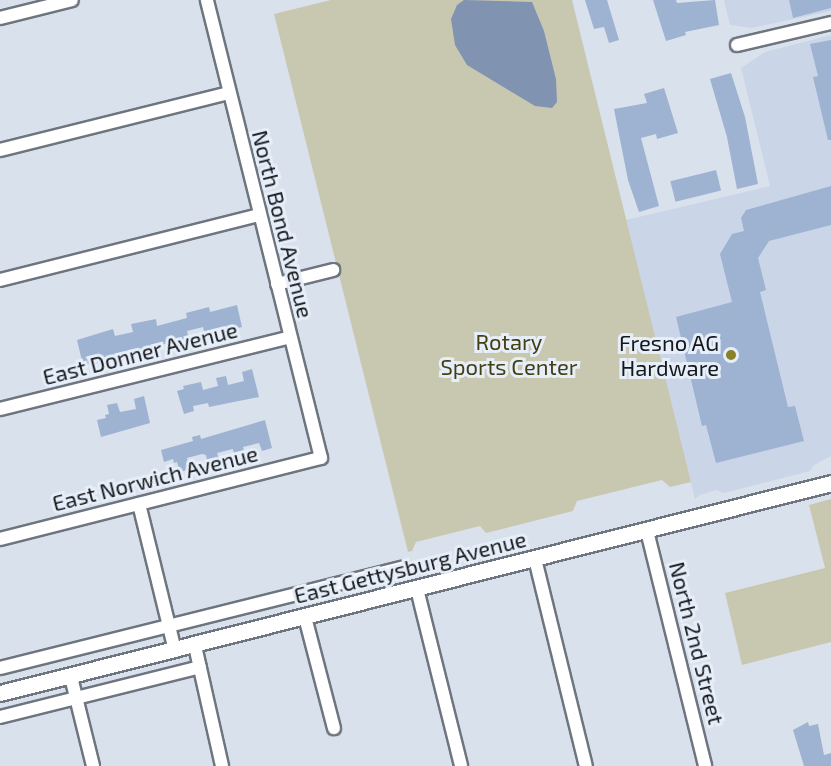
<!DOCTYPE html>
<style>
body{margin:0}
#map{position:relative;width:831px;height:766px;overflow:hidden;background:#d9e1ec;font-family:"Exo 2",sans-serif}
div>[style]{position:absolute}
.built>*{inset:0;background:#cad6e7}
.green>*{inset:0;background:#c8c7b0}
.water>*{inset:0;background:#8094b1}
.building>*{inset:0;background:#9eb2d1;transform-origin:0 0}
.roads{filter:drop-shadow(2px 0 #6e757f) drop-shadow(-2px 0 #6e757f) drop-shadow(0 2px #6e757f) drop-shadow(0 -2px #6e757f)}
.minor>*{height:12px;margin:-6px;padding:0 6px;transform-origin:6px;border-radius:6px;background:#fff}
.tertiary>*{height:15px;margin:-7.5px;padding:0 7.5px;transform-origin:7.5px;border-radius:7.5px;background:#fff}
.dots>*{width:16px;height:16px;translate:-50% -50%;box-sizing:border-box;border:3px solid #e6eef9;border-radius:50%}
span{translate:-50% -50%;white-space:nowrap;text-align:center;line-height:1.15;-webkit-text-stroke:6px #e6eef9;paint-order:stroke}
.street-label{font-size:22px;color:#15181b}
.park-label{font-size:22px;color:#433f11}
.poi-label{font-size:22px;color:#15181b}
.right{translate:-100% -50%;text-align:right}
</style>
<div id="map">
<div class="built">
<i style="clip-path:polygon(724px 0,831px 0,831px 11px,751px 28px,730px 25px)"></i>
<i style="clip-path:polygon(831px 35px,831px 456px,814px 465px,810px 471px,724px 493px,716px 490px,700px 495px,695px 499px,626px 220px,770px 186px,741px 68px,765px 52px)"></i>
</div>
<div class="green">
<i style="clip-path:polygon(331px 0,572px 0,691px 482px,670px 487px,662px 480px,577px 501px,573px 511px,486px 533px,480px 526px,416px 542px,412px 551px,408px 552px,274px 14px)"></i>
<i style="clip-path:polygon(831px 499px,831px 642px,742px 665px,725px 593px,825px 568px,809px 505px)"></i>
</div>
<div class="water">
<i style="clip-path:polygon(464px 0,532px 2px,544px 31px,556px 79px,557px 102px,552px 108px,535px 106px,467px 65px,455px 45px,451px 19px,457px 5px)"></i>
</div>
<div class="building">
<i style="clip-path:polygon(585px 0,607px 0,619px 40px,609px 43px,604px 27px,594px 29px)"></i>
<i style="clip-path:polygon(653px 0,676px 0,677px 3px,715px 0,719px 25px,685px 32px,686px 35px,666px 41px)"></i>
<i style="clip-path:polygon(789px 0,831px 0,831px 8px,793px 18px)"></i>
<i style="clip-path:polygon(831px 40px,831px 140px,828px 140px,813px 77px,818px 76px,810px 44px)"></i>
<i style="clip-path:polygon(731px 73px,745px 117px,758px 184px,737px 189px,727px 137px,710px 79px)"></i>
<i style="clip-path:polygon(664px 88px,678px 133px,657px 139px,656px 134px,641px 138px,659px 206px,639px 212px,628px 180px,614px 109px,647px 103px,644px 94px)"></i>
<i style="left:716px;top:170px;width:21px;height:47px;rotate:76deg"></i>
<i style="clip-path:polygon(831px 186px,831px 225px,769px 241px,758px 258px,766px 290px,760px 292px,788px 407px,795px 406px,804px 441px,716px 463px,706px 425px,702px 426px,676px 317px,732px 302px,720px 254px,732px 234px,744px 231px,741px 218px,746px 210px)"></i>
<i style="clip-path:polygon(237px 305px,242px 327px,234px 329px,233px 325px,215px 330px,216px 334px,205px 336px,203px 327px,187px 331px,189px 340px,181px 342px,180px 339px,136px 353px,128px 355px,127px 352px,107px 357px,107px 361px,83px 365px,77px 340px,113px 329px,115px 336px,133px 332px,131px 324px,156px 319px,157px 326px,187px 318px,186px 313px,209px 307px,210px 312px)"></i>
<i style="clip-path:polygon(252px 369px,259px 397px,209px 407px,208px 403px,193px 406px,194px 411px,184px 414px,177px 391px,184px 389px,183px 386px,201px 382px,203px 390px,218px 386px,216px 378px,226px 376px,228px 385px,244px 381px,242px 372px)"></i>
<i style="clip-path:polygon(144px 396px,150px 423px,101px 437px,97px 420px,106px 418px,105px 415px,109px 414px,107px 405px,117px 403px,120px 412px,136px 409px,134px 399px)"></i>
<i style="clip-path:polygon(265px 420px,272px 448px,262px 451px,259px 443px,243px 447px,245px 455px,235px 458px,233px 449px,217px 453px,220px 462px,208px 465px,206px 455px,202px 454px,187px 458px,190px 469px,180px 472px,177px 462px,174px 463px,173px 459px,164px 462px,161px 450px,193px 441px,192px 437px,200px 435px,201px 439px)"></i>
<i style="clip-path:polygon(808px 722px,809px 726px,818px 724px,824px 755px,831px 753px,831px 766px,804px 766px,793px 730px)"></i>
</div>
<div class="roads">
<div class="minor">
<i style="left:0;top:18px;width:74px;rotate:-14deg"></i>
<i style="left:737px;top:45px;width:97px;rotate:-13.2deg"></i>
<i style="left:0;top:150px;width:236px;rotate:-14deg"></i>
<i style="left:0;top:280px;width:267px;rotate:-14.1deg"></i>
<i style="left:277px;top:284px;width:58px;rotate:-14deg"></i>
<i style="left:0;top:409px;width:299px;rotate:-13.9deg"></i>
<i style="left:139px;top:504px;width:151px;rotate:76.2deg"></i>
<i style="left:647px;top:531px;width:242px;rotate:76.1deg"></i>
<i style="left:0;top:539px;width:331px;rotate:-14.2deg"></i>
<i style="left:321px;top:458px;width:472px;rotate:-104deg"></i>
<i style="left:535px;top:559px;width:213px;rotate:76.2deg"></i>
<i style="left:417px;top:589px;width:182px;rotate:76deg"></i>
<i style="left:305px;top:617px;width:115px;rotate:75.4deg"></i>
<i style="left:195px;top:646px;width:123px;rotate:77.3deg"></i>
<i style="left:0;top:668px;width:416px;rotate:-14deg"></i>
<i style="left:71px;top:677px;width:92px;rotate:76.1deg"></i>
<i style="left:0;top:717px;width:206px;rotate:-14deg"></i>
</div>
<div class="tertiary">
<i style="left:0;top:693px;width:857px;rotate:-14.18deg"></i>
</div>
</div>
<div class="dots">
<i style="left:731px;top:355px;background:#898128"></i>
</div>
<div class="street-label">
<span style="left:283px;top:224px;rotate:76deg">North Bond Avenue</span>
<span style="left:140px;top:353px;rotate:-14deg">East Donner Avenue</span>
<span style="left:155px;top:478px;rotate:-14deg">East Norwich Avenue</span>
<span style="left:410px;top:567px;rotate:-14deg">East Gettysburg Avenue</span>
<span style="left:697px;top:643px;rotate:76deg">North 2nd Street</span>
</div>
<div class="park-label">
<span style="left:509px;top:354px">Rotary<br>Sports Center</span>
</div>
<div class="poi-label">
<span class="right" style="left:719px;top:355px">Fresno AG<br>Hardware</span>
</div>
</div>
